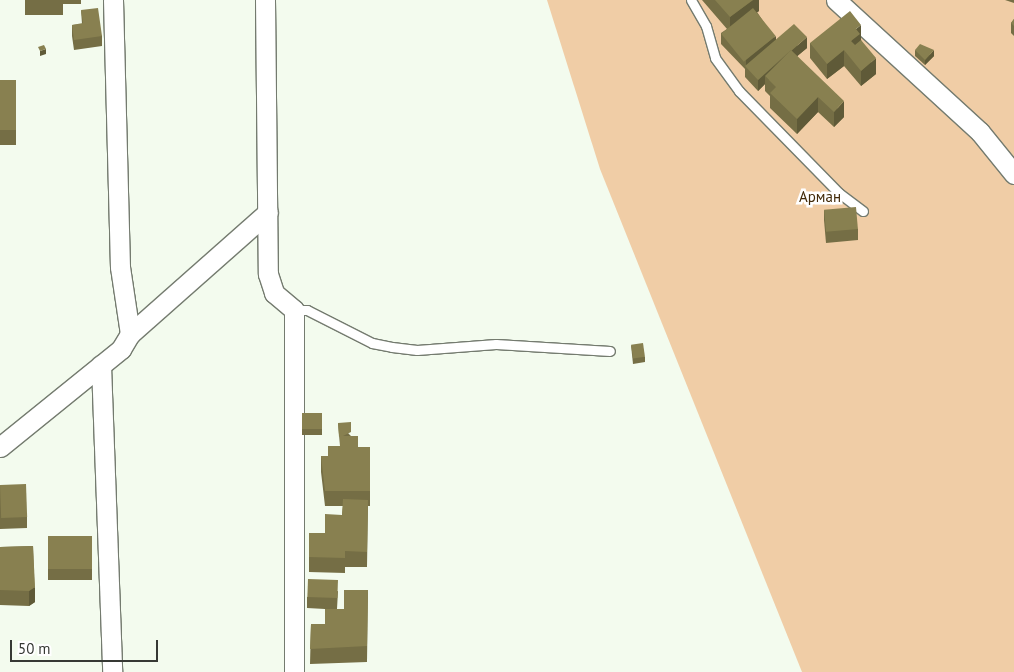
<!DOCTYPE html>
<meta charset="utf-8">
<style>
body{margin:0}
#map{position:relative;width:1014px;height:672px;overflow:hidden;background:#f3fbee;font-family:"PT Sans",sans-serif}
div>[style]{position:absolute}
.green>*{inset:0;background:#f0cda6}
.roads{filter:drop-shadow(1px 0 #747b6f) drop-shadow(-1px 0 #747b6f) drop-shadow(0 1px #747b6f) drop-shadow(0 -1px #747b6f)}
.service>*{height:9px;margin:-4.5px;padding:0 4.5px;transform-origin:4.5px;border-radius:4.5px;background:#fff}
.minor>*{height:19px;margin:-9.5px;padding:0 9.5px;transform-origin:9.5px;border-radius:9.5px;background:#fff}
.wall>*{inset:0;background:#756e45;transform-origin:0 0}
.shaded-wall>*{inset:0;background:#5f5a38}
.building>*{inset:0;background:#888050;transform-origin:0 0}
span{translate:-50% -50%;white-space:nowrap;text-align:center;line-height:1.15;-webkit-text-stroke:5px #fff;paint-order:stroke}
.park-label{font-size:15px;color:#422a08}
.scale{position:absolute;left:10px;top:640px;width:148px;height:22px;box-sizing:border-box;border:2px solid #363934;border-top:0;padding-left:6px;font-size:15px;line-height:18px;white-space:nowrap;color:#363934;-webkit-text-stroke:4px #fff;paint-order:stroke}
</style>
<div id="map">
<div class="green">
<i style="clip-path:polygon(547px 0,1014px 0,1014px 672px,802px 672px,600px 169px)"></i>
</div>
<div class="roads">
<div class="service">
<i style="left:691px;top:0;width:30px;rotate:60deg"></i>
<i style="left:706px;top:26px;width:33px;rotate:74deg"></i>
<i style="left:715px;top:58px;width:41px;rotate:54deg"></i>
<i style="left:739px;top:91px;width:143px;rotate:45.6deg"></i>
<i style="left:839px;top:193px;width:30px;rotate:37deg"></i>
<i style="left:294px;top:310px;width:13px"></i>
<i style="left:307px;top:310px;width:73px;rotate:26.9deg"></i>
<i style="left:372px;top:343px;width:20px;rotate:11deg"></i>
<i style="left:392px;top:347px;width:25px;rotate:7deg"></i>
<i style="left:417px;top:350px;width:79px;rotate:-4.3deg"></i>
<i style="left:496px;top:344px;width:114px;rotate:3.5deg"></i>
</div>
<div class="minor">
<i style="left:113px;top:0;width:267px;rotate:88.5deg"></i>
<i style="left:120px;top:267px;width:68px;rotate:81.5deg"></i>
<i style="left:130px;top:334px;width:184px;rotate:-41.5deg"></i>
<i style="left:265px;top:0;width:274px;rotate:89.4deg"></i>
<i style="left:268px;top:274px;width:20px;rotate:72deg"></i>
<i style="left:274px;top:293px;width:26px;rotate:40deg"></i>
<i style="left:294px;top:310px;width:362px;rotate:90deg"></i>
<i style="left:836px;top:0;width:195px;rotate:42.5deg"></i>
<i style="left:980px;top:132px;width:54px;rotate:51deg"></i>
<i style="left:101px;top:365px;width:307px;rotate:87.9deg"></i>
<i style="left:0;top:447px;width:156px;rotate:-39deg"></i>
<i style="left:121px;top:349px;width:17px;rotate:-59deg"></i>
</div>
</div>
<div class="wall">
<i style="clip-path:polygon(25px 0,81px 0,81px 4px,63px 4px,63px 15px,25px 15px)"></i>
<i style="clip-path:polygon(702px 0,759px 0,759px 11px,757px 12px,776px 40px,807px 48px,797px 56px,844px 117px,834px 127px,818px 112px,797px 134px,770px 108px,770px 96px,765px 91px,765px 84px,758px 91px,745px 77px,745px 69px,721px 44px,721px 33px,727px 29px)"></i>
<i style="clip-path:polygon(1005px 0,1014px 0,1014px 3px)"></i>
<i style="clip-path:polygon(81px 10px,102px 36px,102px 46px,74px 50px,72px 36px,72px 25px,82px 24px)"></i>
<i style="clip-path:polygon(1014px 19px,1014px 36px,1011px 33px,1011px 23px)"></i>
<i style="clip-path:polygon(861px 40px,876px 74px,861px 86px,844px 66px,827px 79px,810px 58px,810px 43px)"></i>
<i style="clip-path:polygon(915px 50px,934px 56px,925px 65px,915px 56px)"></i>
<i style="left:0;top:80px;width:16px;height:65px"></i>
<i style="clip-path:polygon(824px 210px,858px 229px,858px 240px,826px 243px,824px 220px)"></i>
<i style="clip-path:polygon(631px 345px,645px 357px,645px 362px,633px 364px)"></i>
<i style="left:302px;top:413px;width:20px;height:22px"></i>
<i style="clip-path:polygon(338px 423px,351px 436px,358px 447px,370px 447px,370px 506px,368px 506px,367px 567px,345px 567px,345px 573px,309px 572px,309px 533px,325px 533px,342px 515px,343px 506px,325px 506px,321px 472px,321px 456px,328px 456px,340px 446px)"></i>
<i style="clip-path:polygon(0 485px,27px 517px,27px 528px,0 529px)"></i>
<i style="left:92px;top:536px;width:44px;height:44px;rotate:90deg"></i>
<i style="clip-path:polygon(33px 546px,35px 602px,29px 606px,0 605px,0 547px)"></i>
<i style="clip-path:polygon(368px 590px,367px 662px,310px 664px,311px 624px,325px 624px,325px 609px,307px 608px,307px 597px,338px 591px,337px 609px,344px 609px)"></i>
</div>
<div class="shaded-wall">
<i style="clip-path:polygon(753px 0,759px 0,759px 11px,730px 32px,730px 17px)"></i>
<i style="clip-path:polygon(861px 25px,861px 41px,851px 57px,851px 41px,856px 29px)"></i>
<i style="clip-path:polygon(776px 36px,776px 46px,746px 67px,746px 59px)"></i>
<i style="clip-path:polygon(807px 37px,807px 48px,769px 80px,765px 76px,765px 84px,758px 91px,758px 80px)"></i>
<i style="clip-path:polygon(46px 49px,46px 54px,40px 56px,40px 51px)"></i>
<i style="clip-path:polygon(844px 50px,844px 66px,827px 79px,827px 64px)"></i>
<i style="clip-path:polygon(934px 50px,934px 56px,925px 65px,925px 60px)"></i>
<i style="clip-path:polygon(876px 58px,876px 74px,861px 86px,861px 71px)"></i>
<i style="clip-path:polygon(818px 97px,818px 112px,797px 134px,797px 119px)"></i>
<i style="clip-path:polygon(844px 101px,844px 117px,834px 127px,834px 112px)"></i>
<i style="clip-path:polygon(35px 587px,35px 602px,29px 606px,29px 591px)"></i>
</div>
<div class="building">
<i style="clip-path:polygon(715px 0,753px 0,730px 17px)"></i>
<i style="clip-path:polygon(98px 8px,102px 36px,74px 40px,72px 25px,83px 23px,81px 10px)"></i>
<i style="left:753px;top:8px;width:36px;height:41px;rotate:51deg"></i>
<i style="clip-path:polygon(850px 11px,861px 25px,856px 29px,860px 34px,851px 41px,855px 45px,861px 40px,876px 58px,861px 71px,844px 50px,827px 64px,810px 43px)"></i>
<i style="clip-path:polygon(1014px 19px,1014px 26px,1011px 23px)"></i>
<i style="clip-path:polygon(794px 24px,807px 37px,791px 51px,791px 50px,781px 59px,758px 80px,745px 66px)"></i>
<i style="clip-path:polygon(920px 44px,934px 50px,925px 60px,915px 50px)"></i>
<i style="clip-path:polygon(44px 45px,46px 49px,40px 51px,38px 47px)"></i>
<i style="clip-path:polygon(791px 50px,844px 101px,834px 112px,818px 97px,797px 119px,770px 93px,776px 87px,765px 76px)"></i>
<i style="left:0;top:80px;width:16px;height:50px"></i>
<i style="left:856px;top:207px;width:22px;height:32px;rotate:85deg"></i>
<i style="left:643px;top:343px;width:14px;height:12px;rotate:82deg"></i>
<i style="left:302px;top:413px;width:20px;height:16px"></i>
<i style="clip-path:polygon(351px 422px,351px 432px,343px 436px,340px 436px,339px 437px,338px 423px)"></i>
<i style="clip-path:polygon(340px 436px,358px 436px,358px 447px,370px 447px,370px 491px,325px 491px,321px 456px,328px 456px,328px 446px,340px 446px)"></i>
<i style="left:26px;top:484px;width:33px;height:26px;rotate:88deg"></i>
<i style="clip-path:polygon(343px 499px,368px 500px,367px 552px,345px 551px,345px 558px,309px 557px,309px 533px,325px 533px,325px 514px,342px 515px)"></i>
<i style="left:92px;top:536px;width:33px;height:44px;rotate:90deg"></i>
<i style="clip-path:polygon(33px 546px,35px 587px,29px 591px,0 590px,0 547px)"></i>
<i style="left:308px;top:579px;width:30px;height:18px;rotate:2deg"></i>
<i style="clip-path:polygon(344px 590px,368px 590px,367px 646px,310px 649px,311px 624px,325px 624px,325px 609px,344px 609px)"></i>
</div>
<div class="park-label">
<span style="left:820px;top:197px">Арман</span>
</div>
<div class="scale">50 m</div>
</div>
